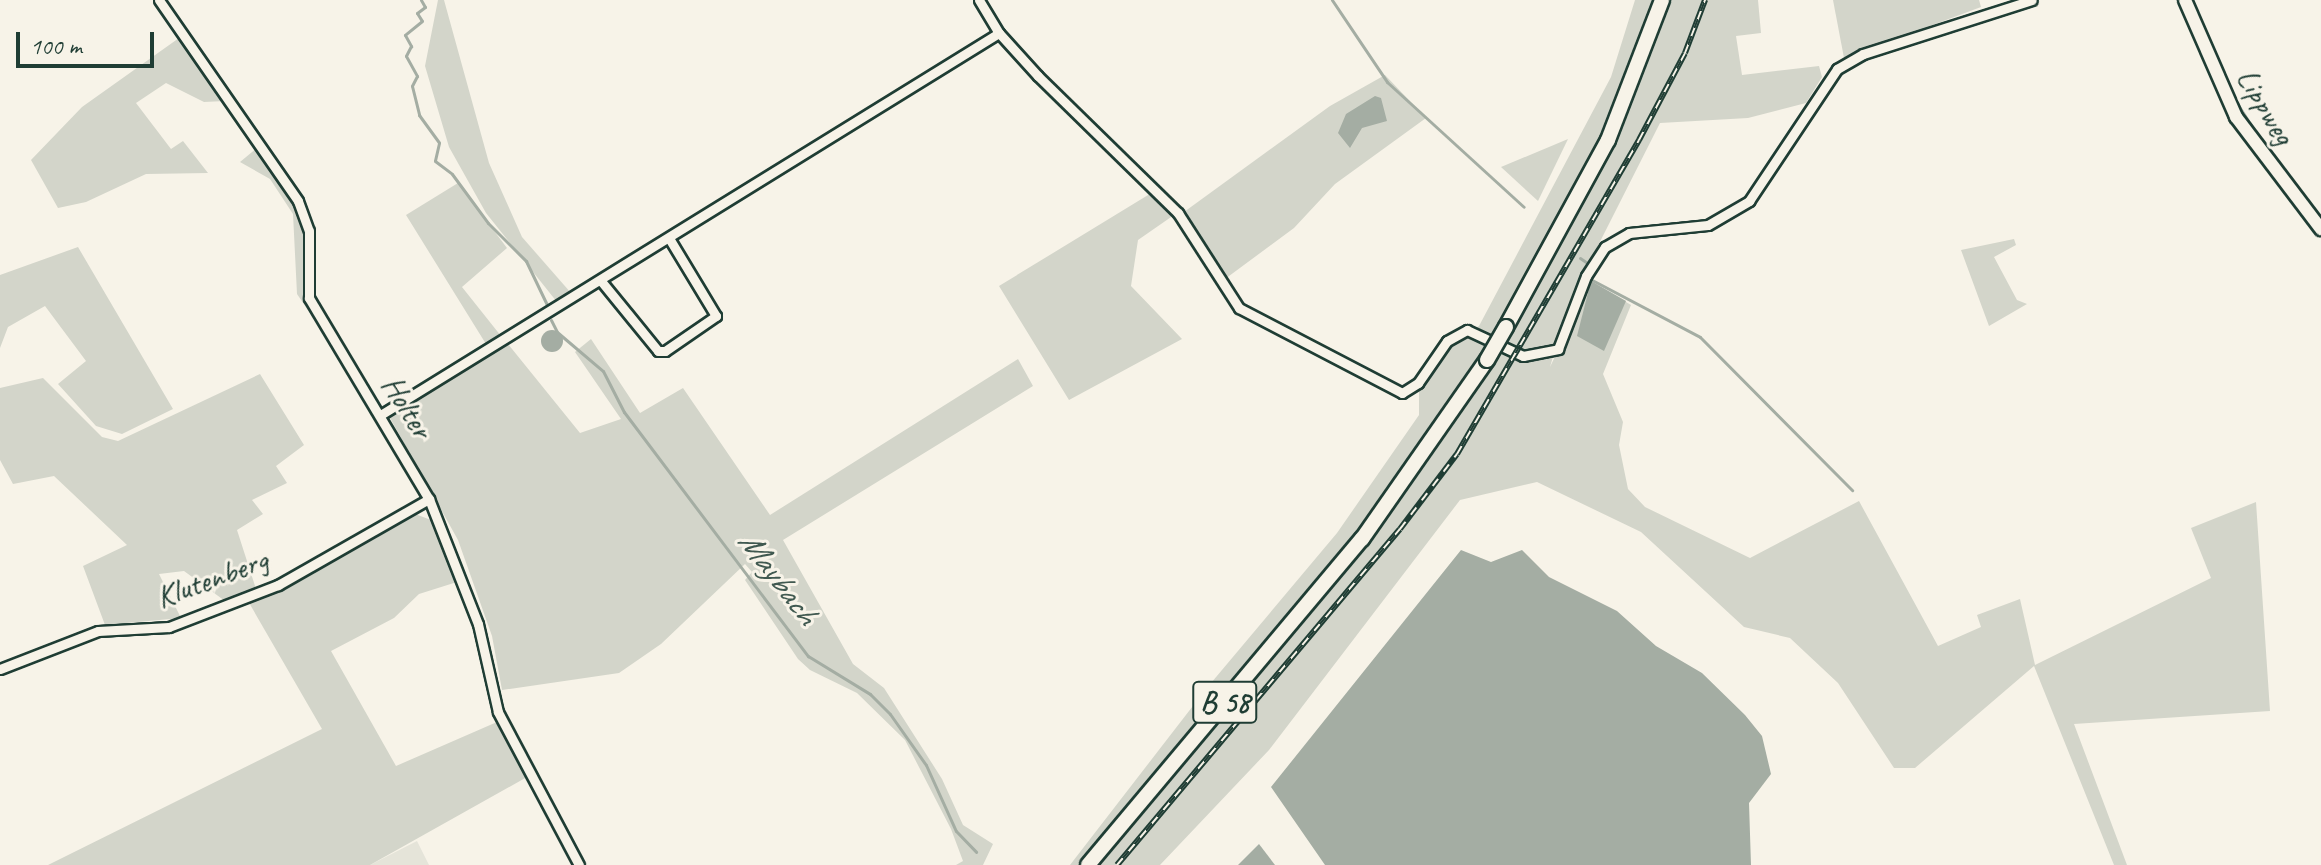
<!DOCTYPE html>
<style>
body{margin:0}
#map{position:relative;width:2321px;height:865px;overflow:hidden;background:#f7f3e8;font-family:Caveat,sans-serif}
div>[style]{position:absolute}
.built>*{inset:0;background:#e5e4d9}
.green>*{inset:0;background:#d3d5ca}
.water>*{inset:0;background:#a4ada3}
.round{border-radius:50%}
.stream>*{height:3px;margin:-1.5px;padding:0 1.5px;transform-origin:1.5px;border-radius:1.5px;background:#a4ada3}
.roads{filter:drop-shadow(2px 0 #1f3d34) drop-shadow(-2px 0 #1f3d34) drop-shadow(0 2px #1f3d34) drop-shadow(0 -2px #1f3d34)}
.street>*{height:9px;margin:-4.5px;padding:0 4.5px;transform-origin:4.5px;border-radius:4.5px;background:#f7f3e8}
.secondary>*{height:12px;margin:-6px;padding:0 6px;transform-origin:6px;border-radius:6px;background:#f7f3e8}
.primary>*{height:14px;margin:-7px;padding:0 7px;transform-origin:7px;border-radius:7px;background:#f7f3e8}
.rail>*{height:6px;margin-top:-3px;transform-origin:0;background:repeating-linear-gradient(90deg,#f7f3e8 0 9px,#1f3d34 0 18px);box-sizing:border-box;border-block:2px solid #1f3d34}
.bridges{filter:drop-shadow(2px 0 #1f3d34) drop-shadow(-2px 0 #1f3d34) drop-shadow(0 2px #1f3d34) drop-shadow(0 -2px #1f3d34)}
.primary-bridge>*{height:14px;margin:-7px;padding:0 7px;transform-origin:7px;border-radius:7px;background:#f7f3e8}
span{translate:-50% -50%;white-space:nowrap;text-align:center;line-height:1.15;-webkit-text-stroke:6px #f7f3e8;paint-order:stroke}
.shield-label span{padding:2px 6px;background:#f7f3e8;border:2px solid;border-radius:6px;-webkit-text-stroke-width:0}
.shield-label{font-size:30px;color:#1f3d34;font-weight:700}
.street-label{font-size:32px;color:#1f3d34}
.water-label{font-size:34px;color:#405950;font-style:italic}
.scale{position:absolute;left:16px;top:32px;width:138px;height:36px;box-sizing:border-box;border:4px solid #1f3d34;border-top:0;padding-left:10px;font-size:24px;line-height:28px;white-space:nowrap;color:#1f3d34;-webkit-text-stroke:6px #f7f3e8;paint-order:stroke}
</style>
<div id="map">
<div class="built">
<i style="clip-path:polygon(417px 841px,429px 865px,370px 865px)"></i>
</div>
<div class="green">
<i style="clip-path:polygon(438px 0,444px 0,489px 163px,522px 237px,571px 293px,557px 302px,486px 213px,449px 147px,425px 66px)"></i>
<i style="clip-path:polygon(1635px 0,1758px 0,1761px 33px,1736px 36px,1742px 75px,1819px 66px,1822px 77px,1806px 103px,1748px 118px,1660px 123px,1568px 305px,1550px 367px,1591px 281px,1631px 305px,1603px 374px,1623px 422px,1619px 445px,1628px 489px,1645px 507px,1750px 558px,1859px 501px,1938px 646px,1981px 627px,1977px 615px,2020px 599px,2035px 665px,2211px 578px,2191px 528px,2256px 502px,2270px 711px,2074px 724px,2127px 865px,2114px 865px,2034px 666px,1915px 768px,1894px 768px,1838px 683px,1790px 638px,1744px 627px,1641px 532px,1537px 482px,1460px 500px,1269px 750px,1160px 865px,1070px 865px,1206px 689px,1337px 533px,1419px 415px,1419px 389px,1450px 346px,1479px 326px,1611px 77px)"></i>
<i style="clip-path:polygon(1833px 0,1979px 0,1981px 7px,1844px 58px)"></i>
<i style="clip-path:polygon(179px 38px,225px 101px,204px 102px,166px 83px,136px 103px,171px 149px,183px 141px,208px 173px,146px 174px,86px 202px,58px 208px,31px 160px,82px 107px)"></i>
<i style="clip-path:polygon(1385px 75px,1426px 118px,1335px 184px,1294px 228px,1225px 279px,1184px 212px,1330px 106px)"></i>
<i style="clip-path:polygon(1568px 139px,1538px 201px,1501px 167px)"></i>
<i style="clip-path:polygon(257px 148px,298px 207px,305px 229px,304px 294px,314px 319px,297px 294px,293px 214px,270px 179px,240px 162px)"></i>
<i style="clip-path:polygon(458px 183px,507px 248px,462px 287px,501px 336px,486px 344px,406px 215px)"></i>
<i style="clip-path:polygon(1153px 192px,1174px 215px,1138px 240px,1131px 286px,1182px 339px,1069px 400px,999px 286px)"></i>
<i style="clip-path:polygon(2014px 239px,2016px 245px,1994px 257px,2017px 300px,2027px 304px,1989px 326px,1961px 250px)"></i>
<i style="clip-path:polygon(78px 247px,173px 409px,122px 434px,96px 426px,58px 384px,86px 361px,45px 306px,8px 327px,0 348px,0 275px)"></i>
<i style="clip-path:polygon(591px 339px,640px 413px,683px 388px,770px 515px,1018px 359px,1033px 386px,783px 540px,853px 664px,884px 688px,942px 779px,963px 825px,993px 844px,983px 865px,956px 865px,963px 861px,951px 829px,905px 740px,857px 693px,810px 670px,798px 659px,745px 580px,752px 572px,745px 564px,661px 644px,619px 673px,502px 690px,492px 636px,458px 540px,389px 416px,508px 344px,580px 433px,621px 419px,575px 352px)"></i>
<i style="clip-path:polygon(260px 374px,304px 445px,276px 466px,287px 483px,252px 500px,263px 514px,237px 530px,256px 589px,225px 601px,184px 571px,159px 574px,181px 618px,105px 625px,83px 566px,127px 545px,54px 476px,13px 484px,0 460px,0 388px,43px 378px,102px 437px,118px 441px)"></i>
<i style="clip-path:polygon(410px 512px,431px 520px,457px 582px,419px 594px,394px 618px,331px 651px,396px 766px,497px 722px,527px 777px,370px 865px,48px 865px,322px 729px,248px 601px,299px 578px)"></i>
</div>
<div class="water">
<i style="clip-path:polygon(1375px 96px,1381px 98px,1387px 121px,1362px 128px,1350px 148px,1338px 133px,1346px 114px)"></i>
<i style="clip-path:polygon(1591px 281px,1626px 301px,1604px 351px,1577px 336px)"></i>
<i class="round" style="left:541px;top:330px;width:22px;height:22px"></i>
<i style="clip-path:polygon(1461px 550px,1491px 562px,1522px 550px,1549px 577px,1617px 611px,1656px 646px,1702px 673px,1745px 715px,1762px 736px,1771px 774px,1749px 803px,1751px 865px,1325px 865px,1271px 787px)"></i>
<i style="clip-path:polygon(1259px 844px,1275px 865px,1238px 865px)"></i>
</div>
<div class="stream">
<i style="left:421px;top:0;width:8px;rotate:60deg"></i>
<i style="left:425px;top:7px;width:10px;rotate:143deg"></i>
<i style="left:417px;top:13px;width:9px;rotate:58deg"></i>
<i style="left:422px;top:21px;width:22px;rotate:141deg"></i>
<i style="left:405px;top:35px;width:13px;rotate:61deg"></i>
<i style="left:411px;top:46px;width:11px;rotate:117deg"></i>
<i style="left:406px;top:56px;width:23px;rotate:61deg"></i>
<i style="left:417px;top:76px;width:11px;rotate:117deg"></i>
<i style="left:412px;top:86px;width:30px;rotate:76deg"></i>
<i style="left:419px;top:115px;width:34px;rotate:54deg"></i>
<i style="left:439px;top:143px;width:18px;rotate:103deg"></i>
<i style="left:435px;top:161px;width:21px;rotate:37deg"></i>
<i style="left:452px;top:174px;width:61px;rotate:53.7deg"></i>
<i style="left:488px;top:223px;width:54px;rotate:45deg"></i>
<i style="left:526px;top:261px;width:51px;rotate:64.4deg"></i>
<i style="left:1332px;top:0;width:99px;rotate:56.1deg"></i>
<i style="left:1387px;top:82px;width:185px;rotate:42.4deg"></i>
<i style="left:2233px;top:97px;width:49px;rotate:57.6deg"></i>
<i style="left:1580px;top:258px;width:7px;rotate:34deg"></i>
<i style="left:1592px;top:280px;width:122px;rotate:27.8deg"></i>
<i style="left:1700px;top:337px;width:216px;rotate:45.2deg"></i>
<i style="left:551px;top:320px;width:13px;rotate:63deg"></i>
<i style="left:557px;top:332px;width:60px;rotate:40.3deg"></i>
<i style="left:603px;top:371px;width:46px;rotate:62.9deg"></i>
<i style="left:624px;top:412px;width:306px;rotate:53deg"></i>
<i style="left:808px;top:656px;width:73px;rotate:31.5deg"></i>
<i style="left:870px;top:694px;width:28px;rotate:45deg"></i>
<i style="left:890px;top:714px;width:62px;rotate:54.8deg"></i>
<i style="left:926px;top:765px;width:72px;rotate:65.6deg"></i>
<i style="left:956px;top:831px;width:29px;rotate:46deg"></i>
</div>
<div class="roads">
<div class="street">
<i style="left:159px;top:0;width:244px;rotate:55.3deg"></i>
<i style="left:298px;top:201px;width:32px;rotate:70deg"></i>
<i style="left:309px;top:231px;width:67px;rotate:90deg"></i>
<i style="left:309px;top:298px;width:234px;rotate:59.2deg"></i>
<i style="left:429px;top:499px;width:134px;rotate:68.6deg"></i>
<i style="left:478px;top:624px;width:90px;rotate:77.2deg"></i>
<i style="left:498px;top:712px;width:173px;rotate:62.1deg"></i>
<i style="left:979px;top:0;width:39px;rotate:59deg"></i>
<i style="left:999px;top:33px;width:58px;rotate:47.8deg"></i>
<i style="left:1038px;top:76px;width:196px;rotate:44.4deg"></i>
<i style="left:1178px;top:213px;width:113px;rotate:57.3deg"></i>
<i style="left:1239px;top:308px;width:184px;rotate:27.5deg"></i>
<i style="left:1402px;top:393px;width:19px;rotate:-32deg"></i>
<i style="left:1418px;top:383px;width:51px;rotate:-55.4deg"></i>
<i style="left:1447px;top:341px;width:23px;rotate:-29deg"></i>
<i style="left:1467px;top:330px;width:62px;rotate:24.9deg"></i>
<i style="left:1523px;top:356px;width:36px;rotate:-11deg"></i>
<i style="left:1558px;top:349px;width:78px;rotate:-69deg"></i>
<i style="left:1586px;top:276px;width:35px;rotate:-57deg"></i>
<i style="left:1605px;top:247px;width:28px;rotate:-30deg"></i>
<i style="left:1629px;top:233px;width:79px;rotate:-5.8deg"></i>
<i style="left:1708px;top:225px;width:48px;rotate:-30.3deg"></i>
<i style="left:1749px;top:201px;width:159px;rotate:-56.3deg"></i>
<i style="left:1837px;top:69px;width:30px;rotate:-30deg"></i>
<i style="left:1863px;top:54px;width:177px;rotate:-17.7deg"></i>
<i style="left:601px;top:281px;width:90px;rotate:50.8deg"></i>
<i style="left:658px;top:351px;width:7px"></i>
<i style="left:665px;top:351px;width:62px;rotate:-34.5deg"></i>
<i style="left:716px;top:316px;width:91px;rotate:-121.1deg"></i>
<i style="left:382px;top:414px;width:725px;rotate:-31.7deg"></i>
<i style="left:0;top:669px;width:105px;rotate:-21.2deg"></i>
<i style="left:98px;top:631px;width:71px;rotate:-3.2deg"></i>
<i style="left:169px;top:627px;width:117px;rotate:-21.1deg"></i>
<i style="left:278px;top:585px;width:174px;rotate:-29.7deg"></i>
</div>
<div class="secondary">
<i style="left:2185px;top:0;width:128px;rotate:66.4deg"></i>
<i style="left:2236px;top:117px;width:141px;rotate:52.8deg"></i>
</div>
<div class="primary">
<i style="left:1506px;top:327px;width:213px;rotate:-61.4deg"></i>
<i style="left:1608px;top:140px;width:150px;rotate:-68.9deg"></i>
<i style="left:1088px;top:865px;width:426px;rotate:-50deg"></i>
<i style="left:1362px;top:539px;width:218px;rotate:-55.1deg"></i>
</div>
</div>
<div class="rail">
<i style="left:1117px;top:865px;width:439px;rotate:-49.9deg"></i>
<i style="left:1400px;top:529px;width:94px;rotate:-52.8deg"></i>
<i style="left:1457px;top:454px;width:363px;rotate:-59.9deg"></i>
<i style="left:1639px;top:140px;width:98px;rotate:-62.1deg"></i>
<i style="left:1685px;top:53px;width:57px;rotate:-69.3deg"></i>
</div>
<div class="bridges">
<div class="primary-bridge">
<i style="left:1487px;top:360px;width:38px;rotate:-60deg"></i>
</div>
</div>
<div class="shield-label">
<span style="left:1225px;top:702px">B 58</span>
</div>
<div class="street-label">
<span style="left:2265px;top:107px;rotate:59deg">Lippweg</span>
<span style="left:407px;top:407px;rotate:58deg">Holter</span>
<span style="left:212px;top:579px;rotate:-20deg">Klutenberg</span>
</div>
<div class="water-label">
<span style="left:779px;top:577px;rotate:53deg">Maybach</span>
</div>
<div class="scale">100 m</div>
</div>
